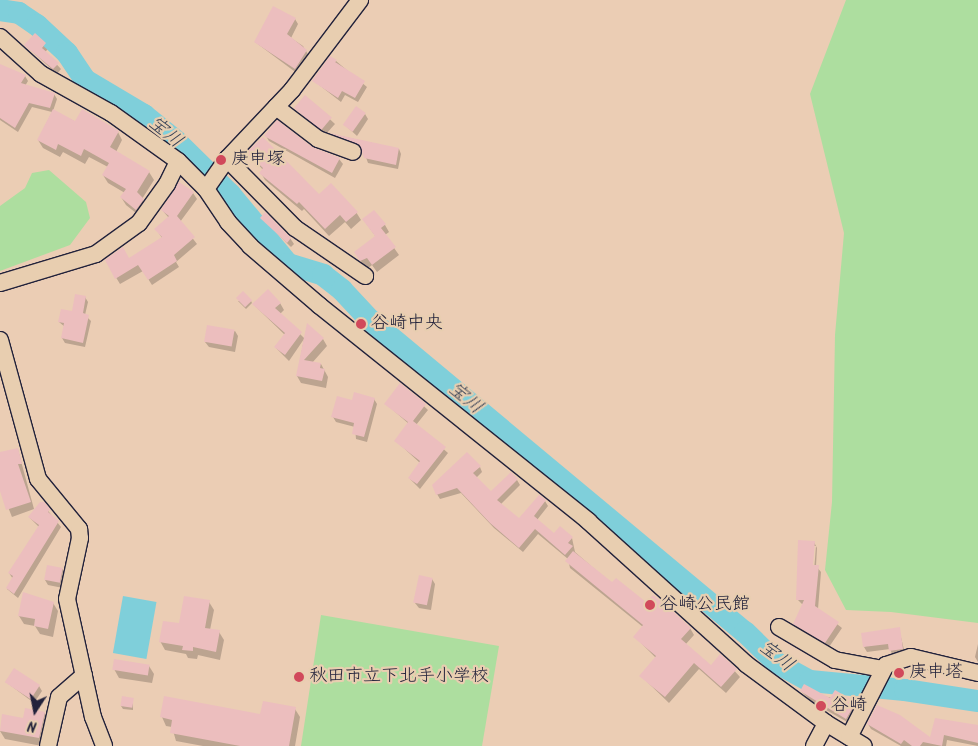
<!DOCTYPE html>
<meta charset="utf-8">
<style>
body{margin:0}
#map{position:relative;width:978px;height:746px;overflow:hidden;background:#ebcdb4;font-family:Kalam,"Klee One",sans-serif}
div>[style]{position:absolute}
.green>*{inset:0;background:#adde9f}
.water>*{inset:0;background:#7fcfda;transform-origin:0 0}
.shadow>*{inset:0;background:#0003}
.river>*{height:22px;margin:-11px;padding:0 11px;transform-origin:11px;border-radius:11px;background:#7fcfda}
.building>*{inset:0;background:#ecbebe;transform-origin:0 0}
.roads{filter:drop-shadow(1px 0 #22223b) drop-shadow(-1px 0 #22223b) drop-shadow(0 1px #22223b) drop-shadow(0 -1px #22223b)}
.minor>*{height:16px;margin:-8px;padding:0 8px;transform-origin:8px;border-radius:8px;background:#e8ceb0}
.dots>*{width:14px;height:14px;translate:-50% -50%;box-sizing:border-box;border:2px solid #e8ceb0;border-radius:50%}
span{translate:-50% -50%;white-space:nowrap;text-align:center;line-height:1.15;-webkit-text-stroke:4.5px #e8ceb0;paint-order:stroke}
.poi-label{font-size:18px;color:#22223b}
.left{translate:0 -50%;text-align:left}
.water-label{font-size:19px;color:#303c53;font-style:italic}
.north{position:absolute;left:10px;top:686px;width:50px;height:50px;-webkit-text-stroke:4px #e8ceb0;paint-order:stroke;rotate:191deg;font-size:14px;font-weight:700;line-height:20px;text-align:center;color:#22223b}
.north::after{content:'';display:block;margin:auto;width:18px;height:22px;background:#22223b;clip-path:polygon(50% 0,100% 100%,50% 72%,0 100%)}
</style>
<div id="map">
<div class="green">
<i style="clip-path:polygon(846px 0,978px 0,978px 623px,891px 612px,846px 610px,825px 570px,832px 502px,835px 335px,844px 233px,810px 94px)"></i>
<i style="clip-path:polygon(49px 170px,86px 202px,90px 218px,70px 245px,0 271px,0 206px,25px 188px,32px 173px)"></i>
<i style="clip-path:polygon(321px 615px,499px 646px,482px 746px,301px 746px)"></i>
</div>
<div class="water">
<i style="left:123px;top:596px;width:34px;height:58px;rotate:10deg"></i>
</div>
<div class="shadow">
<i style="clip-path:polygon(295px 19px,298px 24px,291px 38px,303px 46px,309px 56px,298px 74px,255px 42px)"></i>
<i style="clip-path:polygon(45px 43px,48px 49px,45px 52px,61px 69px,57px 74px,25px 45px)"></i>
<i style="clip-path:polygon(336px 61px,367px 87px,358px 102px,345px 95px,341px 102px,314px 81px)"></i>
<i style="clip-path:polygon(0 65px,25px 76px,28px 81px,25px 86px,54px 94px,57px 99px,53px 111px,76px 122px,118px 132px,122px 140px,116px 152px,149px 172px,154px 180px,142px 199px,148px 208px,141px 217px,126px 205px,121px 197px,125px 193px,108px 183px,103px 175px,108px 167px,89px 157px,85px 164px,63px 152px,60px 157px,43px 148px,38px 140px,52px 112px,32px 107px,18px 132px,0 120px)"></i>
<i style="clip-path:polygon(305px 96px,335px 124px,326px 134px,295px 108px)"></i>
<i style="clip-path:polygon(365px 114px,368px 119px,357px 136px,345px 125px)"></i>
<i style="clip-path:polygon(332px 134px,399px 149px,401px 154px,398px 169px,368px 163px,363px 149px)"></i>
<i style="clip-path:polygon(266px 136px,312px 148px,339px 159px,343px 164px,335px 178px,269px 141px)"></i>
<i style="clip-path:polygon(250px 155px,319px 196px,356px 212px,361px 220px,351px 229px,345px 222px,329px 236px,304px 209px,302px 211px,265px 180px,261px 173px,263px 170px)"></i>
<i style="clip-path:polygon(193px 193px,197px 199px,180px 222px,197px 244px,176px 262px,179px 267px,152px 285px,143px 271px,120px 284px,106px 261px,129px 260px,162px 238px,156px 229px,169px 218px,162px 210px)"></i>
<i style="clip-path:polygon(261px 218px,290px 238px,294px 244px,291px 247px)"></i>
<i style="clip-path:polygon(363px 219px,385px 225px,389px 232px,385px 235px,399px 255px,377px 272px,372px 265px,367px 269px,360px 260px,376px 237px)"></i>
<i style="clip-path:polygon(85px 297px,88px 302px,85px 315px,91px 321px,85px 347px,65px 343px,62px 338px,65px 327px,59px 322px,73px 313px)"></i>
<i style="clip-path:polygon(238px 301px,251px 301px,252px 303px,246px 309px)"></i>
<i style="clip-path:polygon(280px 303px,284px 310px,280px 314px,305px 339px,323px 339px,327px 346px,312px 363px,321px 364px,328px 377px,326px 388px,301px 383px,297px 376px,304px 339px,289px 361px,276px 348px,285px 335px,253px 304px)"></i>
<i style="clip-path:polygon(235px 331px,238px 336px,235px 352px,209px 347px,205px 342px)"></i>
<i style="clip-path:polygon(401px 385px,428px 410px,416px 425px,448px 453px,420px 489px,410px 479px,420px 463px,396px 441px,409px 424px,386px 404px)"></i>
<i style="clip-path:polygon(374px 399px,377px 404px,367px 442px,356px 439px,355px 427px,336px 422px,333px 417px,353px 402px)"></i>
<i style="clip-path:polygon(18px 450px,34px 509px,12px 517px,0 487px,0 453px)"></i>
<i style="clip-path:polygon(480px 467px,482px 472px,476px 478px,491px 493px,511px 473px,517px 480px,520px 485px,500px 505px,519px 520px,545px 501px,548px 506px,537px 520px,554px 535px,572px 538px,575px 552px,612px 584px,690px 628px,694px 635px,685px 645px,711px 667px,721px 656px,740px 677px,726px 693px,699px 669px,669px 703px,641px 676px,656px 658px,635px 637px,643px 627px,570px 568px,568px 559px,538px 534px,523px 552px,494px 528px,461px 493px,440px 499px,437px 494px)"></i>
<i style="clip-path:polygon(41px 502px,61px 527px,18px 598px,7px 589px,13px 579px,9px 573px,39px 527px,29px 517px)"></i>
<i style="clip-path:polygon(evenodd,814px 542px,817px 548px,816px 566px,821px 572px,818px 609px,842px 628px,829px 647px,798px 629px,794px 624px,803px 605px,797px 599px,814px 542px,813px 546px,816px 546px,814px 571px,812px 571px,813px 546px)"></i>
<i style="clip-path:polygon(63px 569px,66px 575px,63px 588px,48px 585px,45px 580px)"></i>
<i style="clip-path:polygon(432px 579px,435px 584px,431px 610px,419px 608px,415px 603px)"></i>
<i style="clip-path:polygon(24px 593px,53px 603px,58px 611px,53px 637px,40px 634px,35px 626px,24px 624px,19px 616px)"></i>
<i style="clip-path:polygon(209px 602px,214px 610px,210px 630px,219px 632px,224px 640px,220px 660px,198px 655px,197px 659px,188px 658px,186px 654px,165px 650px,160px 641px)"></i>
<i style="clip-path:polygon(899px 629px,905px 654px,893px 656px,890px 649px,867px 652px,864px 647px)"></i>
<i style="clip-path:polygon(978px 644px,978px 662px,975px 657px)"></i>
<i style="clip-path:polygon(149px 666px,154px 674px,152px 683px,119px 678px,114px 669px)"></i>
<i style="clip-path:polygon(6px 682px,39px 686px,42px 691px,34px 703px)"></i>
<i style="clip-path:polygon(801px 691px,855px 703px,857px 708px,849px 723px,812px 702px)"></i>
<i style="clip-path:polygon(133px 699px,133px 710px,123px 709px,121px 706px)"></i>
<i style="clip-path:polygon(295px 709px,300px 717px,295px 746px,203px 746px,176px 741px,172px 727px,166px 726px,162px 717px,261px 715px)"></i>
<i style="clip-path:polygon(45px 713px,49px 722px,42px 746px,5px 739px,0 731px)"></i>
<i style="clip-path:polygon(936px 719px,978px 727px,978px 746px,947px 740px,946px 746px,901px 746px,871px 729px,868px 724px,931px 740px)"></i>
</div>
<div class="river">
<i style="left:0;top:10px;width:19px;rotate:9deg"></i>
<i style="left:19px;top:13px;width:22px;rotate:34deg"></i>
<i style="left:37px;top:25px;width:41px;rotate:43deg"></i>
<i style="left:67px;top:53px;width:32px;rotate:56deg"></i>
<i style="left:85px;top:80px;width:69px;rotate:30.7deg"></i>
<i style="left:144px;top:115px;width:41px;rotate:39.1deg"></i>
<i style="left:176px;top:141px;width:76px;rotate:44.5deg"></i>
<i style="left:230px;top:194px;width:91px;rotate:50.4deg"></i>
<i style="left:288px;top:264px;width:37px;rotate:17deg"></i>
<i style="left:323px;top:275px;width:24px;rotate:38deg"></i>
<i style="left:342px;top:290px;width:41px;rotate:47deg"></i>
<i style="left:370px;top:320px;width:488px;rotate:39.8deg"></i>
<i style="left:745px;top:632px;width:45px;rotate:44.1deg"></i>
<i style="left:777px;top:663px;width:38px;rotate:29deg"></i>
<i style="left:810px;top:681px;width:95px;rotate:5.4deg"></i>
<i style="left:905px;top:690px;width:74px;rotate:8.6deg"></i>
</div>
<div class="building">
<i style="clip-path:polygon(273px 6px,296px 18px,287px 34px,307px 50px,295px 69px,254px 42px)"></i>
<i style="clip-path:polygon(35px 33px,46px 43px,42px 48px,59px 63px,53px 69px,24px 45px)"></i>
<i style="clip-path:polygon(330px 56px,337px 60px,335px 62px,365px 81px,355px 98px,342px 91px,338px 98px,312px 81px)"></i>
<i style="clip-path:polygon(0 64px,26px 75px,21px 83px,55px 93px,50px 108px,29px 103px,15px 128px,0 118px)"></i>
<i style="left:305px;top:95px;width:35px;height:17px;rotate:40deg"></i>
<i style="left:356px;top:106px;width:12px;height:23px;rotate:35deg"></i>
<i style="clip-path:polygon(53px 109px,75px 121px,82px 109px,119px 131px,110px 147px,150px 171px,137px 192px,144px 199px,136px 210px,120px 197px,126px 189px,102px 175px,109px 163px,84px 149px,81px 156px,58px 144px,56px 150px,37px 140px)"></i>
<i style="clip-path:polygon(277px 120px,312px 147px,340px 158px,332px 173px,264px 136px)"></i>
<i style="clip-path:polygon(329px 133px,399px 148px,396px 165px,364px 158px,360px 145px)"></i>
<i style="clip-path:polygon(263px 137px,319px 194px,331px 183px,358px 212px,346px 222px,340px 215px,325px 229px,299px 202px,297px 204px,259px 173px,263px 168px,249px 155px,249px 150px)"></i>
<i style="clip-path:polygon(179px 182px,194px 192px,177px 216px,195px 237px,174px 255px,177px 261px,148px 280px,138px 265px,115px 279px,105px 260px,123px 247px,129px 258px,162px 237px,154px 229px,169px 216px,161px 210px)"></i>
<i style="clip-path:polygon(374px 210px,386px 224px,381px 228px,396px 247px,372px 265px,367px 258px,360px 261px,354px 252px,375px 236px,362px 219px)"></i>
<i style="clip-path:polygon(265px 212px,291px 238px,287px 243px,260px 218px)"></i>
<i style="clip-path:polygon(268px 289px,281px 303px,275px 308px,302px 332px,285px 355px,274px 347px,285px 333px,252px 304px)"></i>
<i style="left:243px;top:291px;width:13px;height:10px;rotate:45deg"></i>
<i style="clip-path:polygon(75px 294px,86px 296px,83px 313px,89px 315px,83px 343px,61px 338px,64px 323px,58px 322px,61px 309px,72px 311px)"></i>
<i style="clip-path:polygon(307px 323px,324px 338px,304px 360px,321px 363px,320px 368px,325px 369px,322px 381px,296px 376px)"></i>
<i style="left:207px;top:325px;width:28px;height:17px;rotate:10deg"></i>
<i style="clip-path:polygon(400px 383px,426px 404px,413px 421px,446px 447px,417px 484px,408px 478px,420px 461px,394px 441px,408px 422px,384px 404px)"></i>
<i style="clip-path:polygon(354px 392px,375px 398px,364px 437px,352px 434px,354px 423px,331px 417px,337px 396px,352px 400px)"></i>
<i style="clip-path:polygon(18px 448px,22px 464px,18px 464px,31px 502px,6px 510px,0 491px,0 452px)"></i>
<i style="clip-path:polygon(467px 452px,481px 466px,473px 473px,491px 491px,511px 472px,518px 479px,497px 500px,519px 518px,539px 495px,546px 500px,534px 516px,554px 533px,560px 526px,573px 537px,568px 543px,573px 546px,565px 555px,535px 529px,519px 548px,490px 523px,457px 488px,436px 495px,432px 485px)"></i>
<i style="clip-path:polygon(40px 502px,44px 502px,50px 509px,48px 512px,59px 521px,14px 594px,6px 588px,13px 576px,8px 573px,39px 525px,28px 517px)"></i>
<i style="clip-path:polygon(798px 540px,815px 541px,813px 565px,819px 565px,815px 606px,839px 622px,825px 643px,793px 624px,804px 600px,796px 600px)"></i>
<i style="clip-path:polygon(573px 551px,612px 582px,616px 578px,646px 602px,653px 595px,669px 608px,691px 628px,681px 639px,711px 665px,720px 654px,737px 669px,721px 687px,694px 663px,665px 697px,639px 676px,656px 656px,633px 637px,643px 625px,565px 561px)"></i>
<i style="left:47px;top:565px;width:16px;height:15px;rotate:11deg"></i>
<i style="left:419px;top:575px;width:14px;height:28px;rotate:12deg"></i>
<i style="clip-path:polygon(23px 592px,54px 602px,48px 629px,34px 626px,35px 619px,18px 616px)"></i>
<i style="clip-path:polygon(184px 596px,210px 600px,205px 628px,220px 630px,216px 652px,193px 647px,193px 651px,182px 650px,183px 646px,159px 642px,163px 621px,179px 623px)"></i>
<i style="clip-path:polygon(900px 627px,903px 649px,889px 651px,888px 644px,863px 647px,861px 633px)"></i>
<i style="left:114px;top:659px;width:36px;height:11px;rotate:9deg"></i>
<i style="left:14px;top:668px;width:31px;height:17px;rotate:33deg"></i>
<i style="clip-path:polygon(804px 684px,830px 698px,835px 690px,856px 702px,846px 719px,800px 691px)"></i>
<i style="left:122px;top:696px;width:12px;height:10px;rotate:9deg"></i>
<i style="clip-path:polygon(164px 696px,260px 714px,263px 701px,296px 707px,289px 746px,240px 746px,170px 733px,172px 720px,160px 717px)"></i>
<i style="clip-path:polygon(877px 705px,900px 715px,930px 737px,935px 718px,978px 725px,978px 743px,944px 735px,942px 746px,923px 742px,920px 746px,912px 746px,904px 740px,901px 744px,867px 724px)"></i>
<i style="clip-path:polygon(25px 708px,45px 712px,39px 738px,0 731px,2px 714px,23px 718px)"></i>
</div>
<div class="roads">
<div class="minor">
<i style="left:0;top:37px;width:55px;rotate:42.1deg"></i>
<i style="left:41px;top:74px;width:80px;rotate:29.1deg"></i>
<i style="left:111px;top:113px;width:82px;rotate:35.6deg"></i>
<i style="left:178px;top:161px;width:40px;rotate:45deg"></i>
<i style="left:206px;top:189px;width:40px;rotate:56deg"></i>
<i style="left:228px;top:222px;width:33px;rotate:47deg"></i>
<i style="left:250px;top:246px;width:92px;rotate:40.6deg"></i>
<i style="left:320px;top:306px;width:344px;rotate:38.7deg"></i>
<i style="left:588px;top:521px;width:213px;rotate:42.1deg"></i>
<i style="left:746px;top:664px;width:99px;rotate:36.4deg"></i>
<i style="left:826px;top:723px;width:44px;rotate:31.2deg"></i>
<i style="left:276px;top:107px;width:53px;rotate:37.3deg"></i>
<i style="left:318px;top:139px;width:37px;rotate:20deg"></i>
<i style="left:227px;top:159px;width:97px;rotate:45.4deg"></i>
<i style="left:295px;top:228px;width:85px;rotate:34.4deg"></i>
<i style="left:206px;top:189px;width:37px;rotate:-55deg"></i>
<i style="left:227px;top:159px;width:95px;rotate:-46.7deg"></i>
<i style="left:292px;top:90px;width:113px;rotate:-52.9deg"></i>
<i style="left:0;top:283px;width:100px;rotate:-16.8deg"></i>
<i style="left:96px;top:254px;width:53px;rotate:-35.8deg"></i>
<i style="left:139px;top:223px;width:48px;rotate:-54.3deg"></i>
<i style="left:167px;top:184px;width:25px;rotate:-64deg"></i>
<i style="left:0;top:340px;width:144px;rotate:74.7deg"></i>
<i style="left:38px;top:479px;width:65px;rotate:50.6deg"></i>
<i style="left:79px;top:529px;width:9px;rotate:84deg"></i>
<i style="left:80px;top:538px;width:62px;rotate:102deg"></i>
<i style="left:67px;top:599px;width:121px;rotate:77.6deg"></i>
<i style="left:93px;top:717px;width:31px;rotate:69deg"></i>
<i style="left:779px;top:627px;width:65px;rotate:30.5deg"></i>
<i style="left:835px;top:660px;width:49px;rotate:10.6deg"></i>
<i style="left:849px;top:737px;width:81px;rotate:-62.8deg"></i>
<i style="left:886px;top:665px;width:26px;rotate:-18deg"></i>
<i style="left:911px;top:657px;width:69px;rotate:13.4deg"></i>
<i style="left:48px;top:746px;width:50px;rotate:-77.3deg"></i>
<i style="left:59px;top:697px;width:33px;rotate:-41deg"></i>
<i style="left:814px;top:746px;width:26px;rotate:-62deg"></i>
</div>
</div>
<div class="dots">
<i style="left:221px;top:160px;background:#d1495b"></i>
<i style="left:361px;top:324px;background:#d1495b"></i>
<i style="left:650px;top:605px;background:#d1495b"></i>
<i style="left:899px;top:673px;background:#d1495b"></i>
<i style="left:299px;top:677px;background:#d1495b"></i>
<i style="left:821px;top:706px;background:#d1495b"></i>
</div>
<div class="poi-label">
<span class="left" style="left:231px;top:160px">庚申塚</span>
<span class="left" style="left:371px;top:324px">谷崎中央</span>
<span class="left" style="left:660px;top:605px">谷崎公民館</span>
<span class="left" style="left:909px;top:673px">庚申塔</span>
<span class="left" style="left:309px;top:677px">秋田市立下北手小学校</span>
<span class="left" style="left:831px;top:706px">谷崎</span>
</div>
<div class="water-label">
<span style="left:165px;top:133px;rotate:40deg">宝川</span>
<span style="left:465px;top:399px;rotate:40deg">宝川</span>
<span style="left:776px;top:657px;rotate:38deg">宝川</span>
</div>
<div class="north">N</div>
</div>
